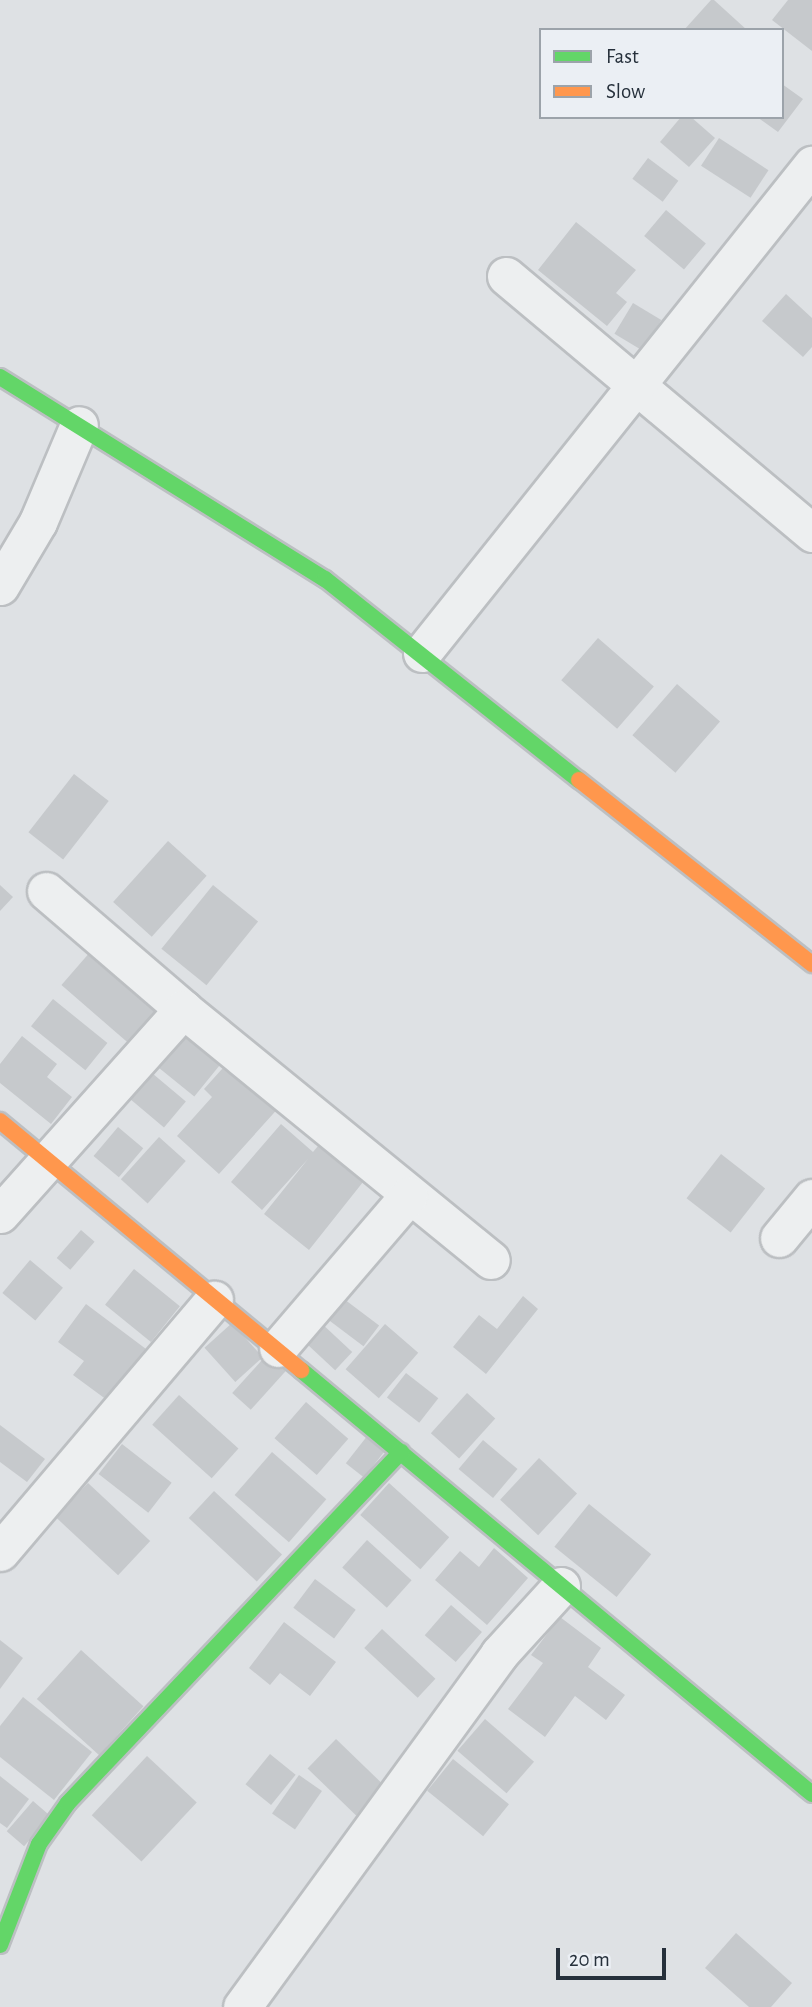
<!DOCTYPE html>
<style>
body{margin:0}
#map{position:relative;width:812px;height:2007px;overflow:hidden;background:#dee1e4;font-family:"Alegreya Sans",sans-serif}
div>[style]{position:absolute}
.building>*{inset:0;background:#c6c9cc;transform-origin:0 0}
.roads{filter:drop-shadow(2px 0 #bcbfc2) drop-shadow(-2px 0 #bcbfc2) drop-shadow(0 2px #bcbfc2) drop-shadow(0 -2px #bcbfc2)}
.street>*{height:37px;margin:-18.5px;padding:0 18.5px;transform-origin:18.5px;border-radius:18.5px;background:#edeff0}
.fast>*{height:16px;margin:-8px;padding:0 8px;transform-origin:8px;border-radius:8px;background:#63d668}
.slow>*{height:16px;margin:-8px;padding:0 8px;transform-origin:8px;border-radius:8px;background:#ff974d}
span{translate:-50% -50%;white-space:nowrap;text-align:center;line-height:1.15;-webkit-text-stroke:5px #ebeff4;paint-order:stroke}
.legend{position:absolute;left:539px;top:28px;width:245px;height:91px;box-sizing:border-box;background:#ebeff4;border:2px solid #9ca3aa;margin:0;padding:9px 12px;list-style:none;font-size:21px;color:#26303b}
.legend li{display:flex;align-items:center;gap:14px;height:35px}
.legend b{width:35px;border:2px solid #9ca3aa}
.scale{position:absolute;left:556px;top:1948px;width:110px;height:32px;box-sizing:border-box;border:4px solid #26303b;border-top:0;padding-left:9px;font-size:21px;line-height:24px;white-space:nowrap;color:#26303b;-webkit-text-stroke:5px #ebeff4;paint-order:stroke}
</style>
<div id="map">
<div class="building">
<i style="clip-path:polygon(711px 0,714px 0,747px 30px,684px 30px)"></i>
<i style="clip-path:polygon(788px 0,812px 0,812px 51px,772px 20px)"></i>
<i style="clip-path:polygon(782px 84px,803px 99px,778px 132px,757px 117px,782px 117px)"></i>
<i style="clip-path:polygon(681px 117px,691px 117px,715px 138px,689px 167px,660px 142px)"></i>
<i style="left:719px;top:138px;width:59px;height:33px;rotate:33deg"></i>
<i style="left:648px;top:158px;width:38px;height:26px;rotate:37deg"></i>
<i style="left:666px;top:210px;width:52px;height:34px;rotate:40deg"></i>
<i style="clip-path:polygon(576px 222px,636px 270px,616px 293px,627px 302px,607px 326px,538px 270px)"></i>
<i style="clip-path:polygon(786px 294px,812px 318px,812px 347px,803px 357px,762px 321px)"></i>
<i style="left:633px;top:303px;width:33px;height:36px;rotate:31deg"></i>
<i style="left:598px;top:638px;width:74px;height:56px;rotate:41deg"></i>
<i style="left:677px;top:684px;width:57px;height:68px;rotate:41deg"></i>
<i style="left:74px;top:774px;width:44px;height:74px;rotate:38deg"></i>
<i style="left:168px;top:841px;width:52px;height:82px;rotate:42deg"></i>
<i style="clip-path:polygon(0 885px,13px 897px,0 911px)"></i>
<i style="left:213px;top:885px;width:58px;height:82px;rotate:39deg"></i>
<i style="left:91px;top:951px;width:89px;height:45px;rotate:41deg"></i>
<i style="left:53px;top:999px;width:70px;height:35px;rotate:39deg"></i>
<i style="left:181px;top:1024px;width:56px;height:48px;rotate:39deg"></i>
<i style="clip-path:polygon(22px 1036px,57px 1064px,47px 1077px,72px 1097px,51px 1124px,0 1083px,0 1064px)"></i>
<i style="clip-path:polygon(231px 1059px,282px 1104px,219px 1174px,177px 1136px,212px 1097px,204px 1089px)"></i>
<i style="left:146px;top:1068px;width:52px;height:34px;rotate:40deg"></i>
<i style="clip-path:polygon(281px 1124px,313px 1152px,318px 1146px,363px 1182px,309px 1250px,264px 1214px,308px 1159px,262px 1210px,231px 1182px)"></i>
<i style="left:118px;top:1127px;width:33px;height:38px;rotate:40deg"></i>
<i style="left:159px;top:1137px;width:36px;height:57px;rotate:42deg"></i>
<i style="left:721px;top:1154px;width:56px;height:56px;rotate:38deg"></i>
<i style="left:81px;top:1230px;width:18px;height:37px;rotate:41deg"></i>
<i style="left:30px;top:1260px;width:43px;height:43px;rotate:40deg"></i>
<i style="left:134px;top:1269px;width:59px;height:46px;rotate:39deg"></i>
<i style="left:340px;top:1296px;width:49px;height:26px;rotate:37deg"></i>
<i style="clip-path:polygon(523px 1296px,538px 1309px,486px 1374px,453px 1347px,479px 1315px,497px 1329px)"></i>
<i style="clip-path:polygon(86px 1304px,146px 1349px,107px 1400px,73px 1375px,84px 1361px,58px 1342px)"></i>
<i style="left:320px;top:1322px;width:44px;height:25px;rotate:43deg"></i>
<i style="left:232px;top:1323px;width:46px;height:37px;rotate:48deg"></i>
<i style="left:385px;top:1324px;width:44px;height:60px;rotate:41deg"></i>
<i style="left:271px;top:1350px;width:25px;height:58px;rotate:42deg"></i>
<i style="left:406px;top:1373px;width:41px;height:31px;rotate:38deg"></i>
<i style="left:467px;top:1393px;width:38px;height:54px;rotate:42deg"></i>
<i style="left:179px;top:1395px;width:80px;height:40px;rotate:42deg"></i>
<i style="left:306px;top:1402px;width:56px;height:48px;rotate:41deg"></i>
<i style="clip-path:polygon(0 1425px,45px 1459px,27px 1482px,0 1462px)"></i>
<i style="left:368px;top:1435px;width:23px;height:36px;rotate:38deg"></i>
<i style="left:483px;top:1440px;width:45px;height:38px;rotate:40deg"></i>
<i style="left:122px;top:1444px;width:63px;height:38px;rotate:38deg"></i>
<i style="left:272px;top:1452px;width:72px;height:57px;rotate:41deg"></i>
<i style="left:539px;top:1458px;width:52px;height:57px;rotate:43deg"></i>
<i style="left:88px;top:1483px;width:85px;height:47px;rotate:43deg"></i>
<i style="left:389px;top:1483px;width:81px;height:43px;rotate:42deg"></i>
<i style="left:214px;top:1491px;width:93px;height:37px;rotate:43deg"></i>
<i style="left:589px;top:1504px;width:80px;height:55px;rotate:39deg"></i>
<i style="left:367px;top:1540px;width:60px;height:37px;rotate:42deg"></i>
<i style="clip-path:polygon(494px 1548px,528px 1578px,487px 1625px,435px 1580px,460px 1551px,479px 1567px)"></i>
<i style="left:315px;top:1579px;width:51px;height:36px;rotate:37deg"></i>
<i style="left:451px;top:1605px;width:41px;height:40px;rotate:41deg"></i>
<i style="clip-path:polygon(560px 1617px,601px 1648px,588px 1667px,625px 1695px,606px 1720px,575px 1696px,545px 1737px,508px 1709px,543px 1663px,531px 1655px)"></i>
<i style="clip-path:polygon(284px 1622px,336px 1662px,310px 1696px,280px 1673px,270px 1685px,249px 1668px)"></i>
<i style="left:382px;top:1629px;width:73px;height:26px;rotate:43deg"></i>
<i style="clip-path:polygon(0 1640px,23px 1658px,0 1689px)"></i>
<i style="left:81px;top:1650px;width:84px;height:66px;rotate:42deg"></i>
<i style="clip-path:polygon(23px 1697px,92px 1752px,54px 1800px,0 1757px,0 1726px)"></i>
<i style="left:485px;top:1719px;width:65px;height:42px;rotate:41deg"></i>
<i style="left:336px;top:1739px;width:68px;height:41px;rotate:44deg"></i>
<i style="left:270px;top:1754px;width:33px;height:39px;rotate:39deg"></i>
<i style="left:147px;top:1756px;width:68px;height:81px;rotate:43deg"></i>
<i style="left:453px;top:1759px;width:72px;height:41px;rotate:39deg"></i>
<i style="left:299px;top:1775px;width:28px;height:47px;rotate:35deg"></i>
<i style="clip-path:polygon(0 1776px,29px 1799px,7px 1828px,0 1823px)"></i>
<i style="left:33px;top:1801px;width:23px;height:40px;rotate:41deg"></i>
<i style="clip-path:polygon(736px 1933px,792px 1983px,771px 2007px,749px 2007px,705px 1968px)"></i>
</div>
<div class="roads">
<div class="street">
<i style="left:506px;top:276px;width:400px;rotate:40deg"></i>
<i style="left:0;top:586px;width:74px;rotate:-59.3deg"></i>
<i style="left:38px;top:522px;width:105px;rotate:-67.1deg"></i>
<i style="left:422px;top:653px;width:625px;rotate:-51.37deg"></i>
<i style="left:46px;top:891px;width:181px;rotate:40.7deg"></i>
<i style="left:183px;top:1009px;width:397px;rotate:39.2deg"></i>
<i style="left:0;top:1214px;width:275px;rotate:-48.2deg"></i>
<i style="left:779px;top:1238px;width:52px;rotate:-50.5deg"></i>
<i style="left:278px;top:1348px;width:201px;rotate:-49.4deg"></i>
<i style="left:0;top:1552px;width:331px;rotate:-49.7deg"></i>
<i style="left:242px;top:2007px;width:437px;rotate:-53.9deg"></i>
<i style="left:499px;top:1654px;width:92px;rotate:-47.6deg"></i>
</div>
<div class="fast">
<i style="left:0;top:377px;width:383px;rotate:31.9deg"></i>
<i style="left:325px;top:579px;width:324px;rotate:38.4deg"></i>
<i style="left:301px;top:1370px;width:664px;rotate:39.68deg"></i>
<i style="left:0;top:1945px;width:108px;rotate:-68.9deg"></i>
<i style="left:39px;top:1844px;width:50px;rotate:-54.7deg"></i>
<i style="left:68px;top:1803px;width:484px;rotate:-46.5deg"></i>
</div>
<div class="slow">
<i style="left:579px;top:780px;width:297px;rotate:38.3deg"></i>
<i style="left:0;top:1121px;width:391px;rotate:39.6deg"></i>
</div>
</div>
<ul class="legend">
<li><b style="height:9px;background:#63d668"></b>Fast</li>
<li><b style="height:9px;background:#ff974d"></b>Slow</li>
</ul>
<div class="scale">20 m</div>
</div>
